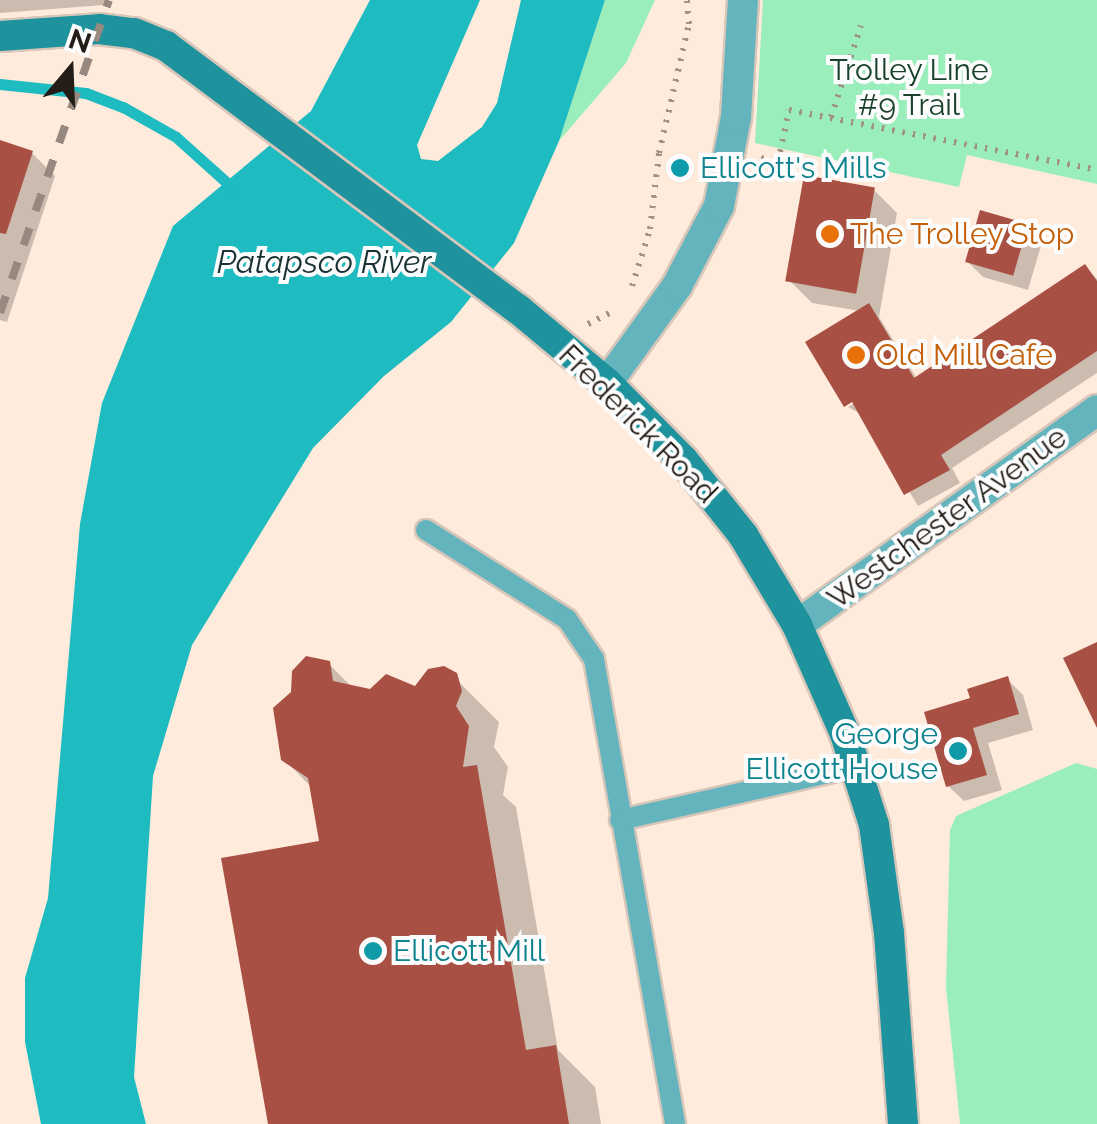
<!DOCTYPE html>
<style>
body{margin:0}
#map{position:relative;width:1097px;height:1124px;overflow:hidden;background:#ffebdc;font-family:Raleway,sans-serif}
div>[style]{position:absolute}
.green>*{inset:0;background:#9eb}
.water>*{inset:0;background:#1ebbc1}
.shadow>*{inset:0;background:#0003}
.stream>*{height:11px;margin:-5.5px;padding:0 5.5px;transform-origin:5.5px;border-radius:5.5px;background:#1ebbc1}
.building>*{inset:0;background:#a75043;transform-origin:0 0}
.path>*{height:6px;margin-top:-3px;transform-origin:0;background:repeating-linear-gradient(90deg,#a09287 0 2.5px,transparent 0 10.5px)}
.roads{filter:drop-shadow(2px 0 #d7c6b9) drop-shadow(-2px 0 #d7c6b9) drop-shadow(0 2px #d7c6b9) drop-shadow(0 -2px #d7c6b9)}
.service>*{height:20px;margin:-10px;padding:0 10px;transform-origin:10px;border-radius:10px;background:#63b4bd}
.minor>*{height:30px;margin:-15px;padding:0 15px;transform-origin:15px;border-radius:15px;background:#63b4bd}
.secondary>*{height:30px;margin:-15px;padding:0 15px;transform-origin:15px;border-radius:15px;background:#1e929d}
.rail>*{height:8px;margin-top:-4px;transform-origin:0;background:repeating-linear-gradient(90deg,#97897f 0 18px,transparent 0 36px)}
.dots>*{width:28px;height:28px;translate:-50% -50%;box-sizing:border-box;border:5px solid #fcfcfc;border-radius:50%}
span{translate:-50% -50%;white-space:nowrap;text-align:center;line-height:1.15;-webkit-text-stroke:8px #fcfcfc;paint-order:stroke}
.park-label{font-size:30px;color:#19412b}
.culture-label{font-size:30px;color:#0d838f}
.left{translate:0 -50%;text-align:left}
.right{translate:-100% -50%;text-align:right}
.food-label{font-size:30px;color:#c56008}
.street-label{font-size:30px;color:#231c17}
.water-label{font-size:32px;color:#1a3233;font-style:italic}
.north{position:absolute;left:20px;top:20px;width:100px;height:100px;-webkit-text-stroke:8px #fcfcfc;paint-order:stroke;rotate:19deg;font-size:28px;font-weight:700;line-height:40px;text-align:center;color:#231c17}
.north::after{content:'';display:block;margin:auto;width:35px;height:45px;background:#231c17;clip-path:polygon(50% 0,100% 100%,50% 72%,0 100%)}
</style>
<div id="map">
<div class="green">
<i style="clip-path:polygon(605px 0,655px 0,626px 63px,559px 141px)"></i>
<i style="clip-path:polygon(763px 0,1097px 0,1097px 184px,967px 155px,959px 187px,755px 143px)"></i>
<i style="clip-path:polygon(1076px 763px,1097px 769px,1097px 1124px,960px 1124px,946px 987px,950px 830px,956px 816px)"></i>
</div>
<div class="water">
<i style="clip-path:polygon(370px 0,480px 0,417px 145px,421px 159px,438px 161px,482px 127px,497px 103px,521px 0,605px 0,559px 141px,514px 243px,451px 322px,384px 376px,313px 448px,192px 645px,153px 776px,134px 1077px,146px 1124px,41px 1124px,25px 1042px,25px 978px,48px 898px,80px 524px,102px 403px,173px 226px,311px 111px)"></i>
</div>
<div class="shadow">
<i style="clip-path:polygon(0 0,106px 0,104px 5px,0 13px)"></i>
<i style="clip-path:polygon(0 142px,32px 153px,55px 176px,7px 322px,0 320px)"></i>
<i style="clip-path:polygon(874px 190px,897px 213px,879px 317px,917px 379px,1085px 267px,1097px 279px,1097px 373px,952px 468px,960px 483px,918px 506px,863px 415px,848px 407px,864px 398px,860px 311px,812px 303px,789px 280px)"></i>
<i style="clip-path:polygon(1027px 226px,1042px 242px,1028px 290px,983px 277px,967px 261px)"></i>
<i style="clip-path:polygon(329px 664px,353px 688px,371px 692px,459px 682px,499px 722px,494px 747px,508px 767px,503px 795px,516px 807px,558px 1050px,595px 1087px,601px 1124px,271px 1124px,322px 843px,312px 788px,284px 759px)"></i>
<i style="clip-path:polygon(1007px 679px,1023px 695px,1033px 730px,988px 743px,1002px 790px,964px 801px,948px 786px,973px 700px)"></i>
</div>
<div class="stream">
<i style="left:0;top:84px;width:86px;rotate:6deg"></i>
<i style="left:86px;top:93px;width:40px;rotate:21deg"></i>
<i style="left:123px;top:107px;width:61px;rotate:29.5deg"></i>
<i style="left:176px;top:137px;width:78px;rotate:41.9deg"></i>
</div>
<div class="building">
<i style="clip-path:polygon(0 140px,33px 151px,6px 234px,0 233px)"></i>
<i style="left:804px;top:175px;width:72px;height:108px;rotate:10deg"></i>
<i style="left:980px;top:210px;width:50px;height:54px;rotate:16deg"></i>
<i style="clip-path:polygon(1085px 264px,1097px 281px,1097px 351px,941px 455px,950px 470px,904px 495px,852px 402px,844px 407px,805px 342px,869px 303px,914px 378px)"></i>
<i style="clip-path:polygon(1097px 642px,1097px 728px,1063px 658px)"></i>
<i style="clip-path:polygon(306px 656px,330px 661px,333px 681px,370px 689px,386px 674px,415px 686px,428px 669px,444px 666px,457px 673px,462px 691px,456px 706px,469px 726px,463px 767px,477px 765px,526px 1050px,556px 1045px,569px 1124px,268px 1124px,221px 858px,319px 841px,308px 778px,281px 760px,273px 708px,291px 692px,292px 671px)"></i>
<i style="clip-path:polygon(1008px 676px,1019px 714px,973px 728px,987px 775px,946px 787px,924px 712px,970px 698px,967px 689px)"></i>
</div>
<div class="path">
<i style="left:831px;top:117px;width:96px;rotate:-71.8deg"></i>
<i style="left:761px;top:158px;width:17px;rotate:13deg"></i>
<i style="left:778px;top:162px;width:53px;rotate:-78.1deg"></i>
<i style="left:789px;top:110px;width:314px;rotate:11deg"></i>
<i style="left:632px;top:286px;width:60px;rotate:-72.5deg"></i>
<i style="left:650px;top:229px;width:77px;rotate:-83.2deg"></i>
<i style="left:659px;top:153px;width:132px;rotate:-76.9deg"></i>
<i style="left:689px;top:24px;width:24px;rotate:-95deg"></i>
<i style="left:588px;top:324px;width:27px;rotate:-27deg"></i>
</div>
<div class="roads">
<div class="service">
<i style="left:426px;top:530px;width:167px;rotate:32.3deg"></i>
<i style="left:567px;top:619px;width:48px;rotate:56deg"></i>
<i style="left:594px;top:659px;width:472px;rotate:80.1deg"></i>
<i style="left:620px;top:820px;width:241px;rotate:-12.7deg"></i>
</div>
<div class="minor">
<i style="left:607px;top:383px;width:120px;rotate:-54.2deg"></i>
<i style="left:677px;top:286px;width:90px;rotate:-62.3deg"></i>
<i style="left:719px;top:206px;width:91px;rotate:-79.2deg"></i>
<i style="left:736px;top:117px;width:117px;rotate:-86.6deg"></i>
<i style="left:797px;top:625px;width:369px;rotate:-35.6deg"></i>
</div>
<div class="secondary">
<i style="left:0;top:36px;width:99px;rotate:-4deg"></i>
<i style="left:99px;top:29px;width:35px;rotate:7deg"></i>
<i style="left:134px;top:33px;width:35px;rotate:22deg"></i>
<i style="left:166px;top:46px;width:439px;rotate:36.8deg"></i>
<i style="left:518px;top:309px;width:116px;rotate:39.7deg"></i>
<i style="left:607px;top:383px;width:110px;rotate:45.4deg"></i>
<i style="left:684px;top:461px;width:95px;rotate:51.4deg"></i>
<i style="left:743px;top:535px;width:105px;rotate:59deg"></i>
<i style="left:797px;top:625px;width:119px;rotate:66.2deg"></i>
<i style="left:845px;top:734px;width:96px;rotate:72.3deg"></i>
<i style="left:874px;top:825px;width:109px;rotate:82.1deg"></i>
<i style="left:889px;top:933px;width:192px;rotate:85.8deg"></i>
</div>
</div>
<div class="rail">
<i style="left:0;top:313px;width:331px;rotate:-70.8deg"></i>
</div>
<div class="dots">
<i style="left:680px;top:168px;background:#0f9aa8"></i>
<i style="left:830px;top:234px;background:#e8710a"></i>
<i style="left:856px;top:355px;background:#e8710a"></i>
<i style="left:958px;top:751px;background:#0f9aa8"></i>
<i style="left:373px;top:951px;background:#0f9aa8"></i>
</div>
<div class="park-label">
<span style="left:909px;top:87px">Trolley Line<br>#9 Trail</span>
</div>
<div class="culture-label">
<span class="left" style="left:700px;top:168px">Ellicott's Mills</span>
<span class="right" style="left:938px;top:751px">George<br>Ellicott House</span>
<span class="left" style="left:393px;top:951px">Ellicott Mill</span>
</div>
<div class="food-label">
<span class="left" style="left:850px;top:234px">The Trolley Stop</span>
<span class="left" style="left:876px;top:355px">Old Mill Cafe</span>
</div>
<div class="street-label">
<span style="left:638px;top:424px;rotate:45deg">Frederick Road</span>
<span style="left:947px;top:518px;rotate:-36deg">Westchester Avenue</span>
</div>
<div class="water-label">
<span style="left:324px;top:262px">Patapsco River</span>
</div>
<div class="north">N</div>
</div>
